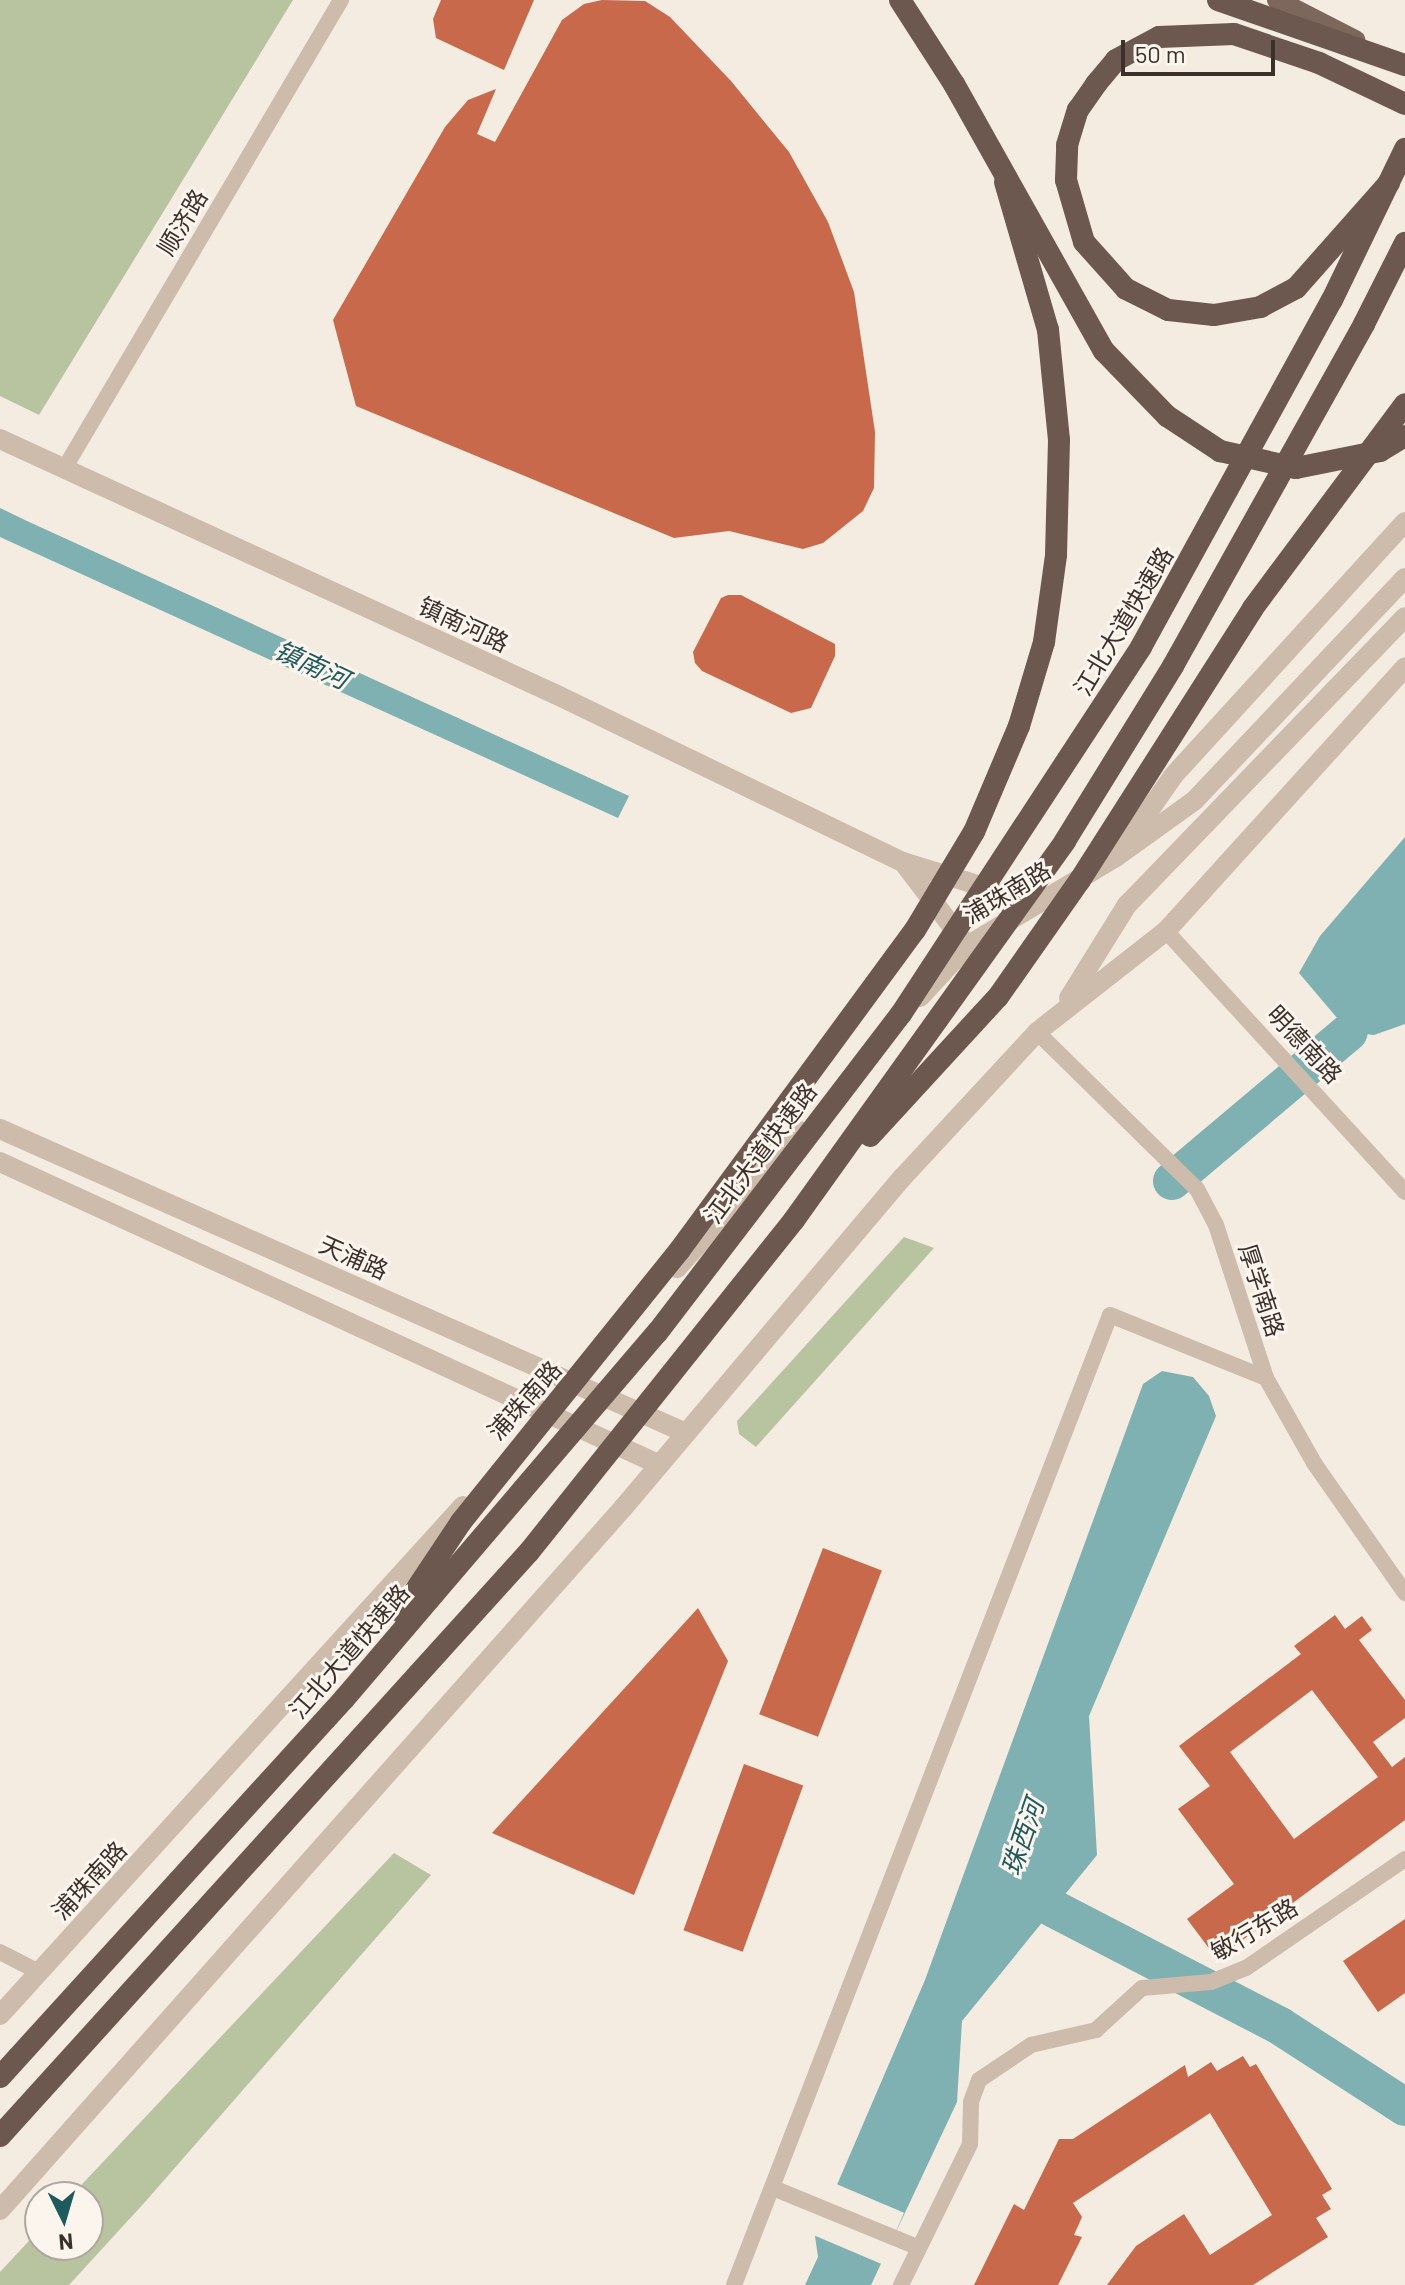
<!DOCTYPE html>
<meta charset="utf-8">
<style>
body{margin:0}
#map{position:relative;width:1405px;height:2285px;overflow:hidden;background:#f4ebe1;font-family:Barlow,"Noto Sans SC",sans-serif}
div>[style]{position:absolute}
.green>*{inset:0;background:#b8c4a0}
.water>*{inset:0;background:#7fb0b2}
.pier>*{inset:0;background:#f4ebe1;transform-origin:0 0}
.river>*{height:38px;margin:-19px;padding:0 19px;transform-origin:19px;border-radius:19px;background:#7fb0b2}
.building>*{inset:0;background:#c8694b;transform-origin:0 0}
.minor>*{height:16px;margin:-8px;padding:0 8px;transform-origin:8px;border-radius:8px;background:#cdbbac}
.tertiary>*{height:20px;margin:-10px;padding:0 10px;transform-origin:10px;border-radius:10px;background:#cdbbac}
.primary>*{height:20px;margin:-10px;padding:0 10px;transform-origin:10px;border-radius:10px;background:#7d675c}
.trunk>*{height:22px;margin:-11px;padding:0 11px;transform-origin:11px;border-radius:11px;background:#6c584f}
.trunk-bridge>*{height:22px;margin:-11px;padding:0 11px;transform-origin:11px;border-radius:11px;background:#6c584f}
span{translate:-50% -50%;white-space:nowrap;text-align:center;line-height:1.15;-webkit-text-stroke:6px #fbf5ee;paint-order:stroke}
.street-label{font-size:24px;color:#3b302b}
.water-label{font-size:26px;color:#1f5a5e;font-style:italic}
.north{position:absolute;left:24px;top:2181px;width:80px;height:80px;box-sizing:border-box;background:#fbf5ee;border:2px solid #aea6a0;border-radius:50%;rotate:175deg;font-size:22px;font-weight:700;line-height:32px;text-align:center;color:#3b302b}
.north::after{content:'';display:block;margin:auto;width:28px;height:36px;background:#1f5a5e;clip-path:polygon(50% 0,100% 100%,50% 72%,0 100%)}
.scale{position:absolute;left:1121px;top:40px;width:154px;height:36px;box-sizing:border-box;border:4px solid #3b302b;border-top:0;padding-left:10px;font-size:24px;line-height:28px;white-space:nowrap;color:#3b302b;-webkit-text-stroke:6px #fbf5ee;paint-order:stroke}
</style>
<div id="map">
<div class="green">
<i style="clip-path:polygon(0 0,293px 0,39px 415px,0 396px)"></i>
<i style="clip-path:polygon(904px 1237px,934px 1248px,756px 1447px,739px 1434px,737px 1421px)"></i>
<i style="clip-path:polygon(394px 1853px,431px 1875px,145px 2202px,69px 2285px,0 2285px,0 2272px,40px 2229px,40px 2245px,88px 2245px,88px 2197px,70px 2197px)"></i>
</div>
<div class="water">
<i style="clip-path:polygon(0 508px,27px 521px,629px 796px,618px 818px,0 537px)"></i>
<i style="clip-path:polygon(1405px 837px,1405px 1024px,1374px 1035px,1349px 1032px,1299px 973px,1320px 936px)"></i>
<i style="clip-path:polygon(1162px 1371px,1193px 1377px,1209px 1396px,1216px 1416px,1089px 1716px,1097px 1855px,962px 2021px,957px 2102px,871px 2285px,805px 2285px,818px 2257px,815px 2236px,925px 1980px,1143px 1384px)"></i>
</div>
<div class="pier">
<i style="left:834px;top:2183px;width:76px;height:56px;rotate:23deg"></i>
</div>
<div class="river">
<i style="left:1172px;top:1181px;width:231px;rotate:-40.1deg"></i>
<i style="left:1010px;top:1886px;width:304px;rotate:27.4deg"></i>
<i style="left:1280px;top:2026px;width:149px;rotate:32.9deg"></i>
</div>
<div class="building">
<i style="clip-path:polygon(441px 0,534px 0,504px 70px,436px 38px,433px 19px)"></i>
<i style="clip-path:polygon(602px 0,645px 1px,670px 17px,731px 81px,789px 152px,828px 222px,854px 292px,875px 432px,874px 488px,863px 511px,823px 543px,803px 549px,729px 531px,674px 538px,356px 406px,333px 320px,445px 127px,468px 100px,496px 89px,477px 134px,495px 142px,562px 20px,584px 4px)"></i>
<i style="clip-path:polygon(728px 595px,741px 595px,835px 644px,835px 656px,811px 708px,791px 713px,702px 671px,695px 663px,693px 652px,721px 598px)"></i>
<i style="left:823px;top:1548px;width:63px;height:178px;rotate:21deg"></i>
<i style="clip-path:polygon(698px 1608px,728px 1661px,634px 1895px,492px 1833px)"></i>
<i style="clip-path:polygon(evenodd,1335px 1615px,1345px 1629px,1362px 1616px,1372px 1630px,1359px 1640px,1405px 1700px,1405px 1718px,1373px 1742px,1392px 1767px,1405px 1757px,1405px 1820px,1217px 1959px,1187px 1919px,1234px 1884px,1178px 1809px,1210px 1786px,1179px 1746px,1301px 1654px,1294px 1646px,1335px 1615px,1312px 1690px,1378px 1777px,1294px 1839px,1230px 1752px,1312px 1690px)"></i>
<i style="left:744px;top:1764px;width:63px;height:177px;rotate:20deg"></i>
<i style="clip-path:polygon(1405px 1919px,1405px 1993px,1378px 2012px,1343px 1961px)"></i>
<i style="clip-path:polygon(1243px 2056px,1250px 2067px,1256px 2064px,1332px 2189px,1322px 2195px,1331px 2209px,1316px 2218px,1328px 2237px,1253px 2285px,1107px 2285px,1136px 2246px,1184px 2214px,1210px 2255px,1272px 2215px,1210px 2113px,1073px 2203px,1082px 2217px,1074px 2235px,1082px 2237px,1058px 2285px,974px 2285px,1014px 2204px,1024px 2210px,1059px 2139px,1073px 2139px,1185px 2065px,1188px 2077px,1211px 2062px,1217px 2071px)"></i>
</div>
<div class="minor">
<i style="left:64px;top:469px;width:545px;rotate:-59.43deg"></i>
<i style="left:1166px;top:931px;width:354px;rotate:47.5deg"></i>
<i style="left:1037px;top:1032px;width:224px;rotate:44.5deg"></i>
<i style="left:1197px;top:1189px;width:41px;rotate:62.2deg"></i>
<i style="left:1216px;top:1225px;width:161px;rotate:71.9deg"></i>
<i style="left:1266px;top:1378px;width:98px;rotate:60.5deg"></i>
<i style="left:1314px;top:1463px;width:159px;rotate:55deg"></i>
<i style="left:0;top:1952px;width:44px;rotate:27.1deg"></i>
<i style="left:773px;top:2188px;width:156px;rotate:22.3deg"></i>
<i style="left:734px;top:2285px;width:1040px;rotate:-68.81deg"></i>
<i style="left:1110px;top:1315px;width:168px;rotate:22deg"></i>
<i style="left:901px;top:2285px;width:157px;rotate:-63.9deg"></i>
<i style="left:970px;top:2144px;width:42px;rotate:-88.6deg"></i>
<i style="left:971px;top:2102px;width:23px;rotate:-70deg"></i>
<i style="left:979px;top:2080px;width:63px;rotate:-33.9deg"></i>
<i style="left:1031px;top:2045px;width:67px;rotate:-13deg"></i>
<i style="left:1096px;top:2030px;width:62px;rotate:-42.4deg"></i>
<i style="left:1142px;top:1988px;width:69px;rotate:-5deg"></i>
<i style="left:1211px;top:1982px;width:38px;rotate:-22deg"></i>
<i style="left:1246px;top:1968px;width:193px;rotate:-34.4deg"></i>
</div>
<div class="tertiary">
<i style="left:0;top:439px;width:611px;rotate:24.68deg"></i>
<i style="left:555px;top:694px;width:386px;rotate:25.8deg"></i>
<i style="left:903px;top:862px;width:139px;rotate:17.1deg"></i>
<i style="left:1126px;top:844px;width:83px;rotate:-55.3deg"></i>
<i style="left:1173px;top:776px;width:344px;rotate:-47.6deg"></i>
<i style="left:903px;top:862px;width:101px;rotate:52.7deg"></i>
<i style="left:920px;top:997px;width:69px;rotate:-47.3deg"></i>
<i style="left:967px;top:946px;width:174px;rotate:-30.9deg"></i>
<i style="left:1116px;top:857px;width:96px;rotate:-35.7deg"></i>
<i style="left:1194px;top:801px;width:307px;rotate:-46.6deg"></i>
<i style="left:1069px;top:998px;width:110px;rotate:-58.1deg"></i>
<i style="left:1127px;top:905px;width:400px;rotate:-46deg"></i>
<i style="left:0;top:1129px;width:750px;rotate:23.9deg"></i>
<i style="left:0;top:1162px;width:726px;rotate:24.66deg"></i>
<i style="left:677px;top:1268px;width:184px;rotate:-48.1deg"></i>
<i style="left:0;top:2015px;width:688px;rotate:-47.71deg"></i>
<i style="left:0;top:2210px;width:939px;rotate:-48.41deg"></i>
<i style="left:623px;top:1508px;width:432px;rotate:-49.8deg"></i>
<i style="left:902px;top:1178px;width:199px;rotate:-47.2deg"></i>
<i style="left:1037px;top:1032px;width:164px;rotate:-38.1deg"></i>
<i style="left:1166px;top:931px;width:356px;rotate:-47.8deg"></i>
</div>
<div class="primary">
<i style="left:1277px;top:0;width:88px;rotate:27.1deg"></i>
</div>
<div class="trunk">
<i style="left:900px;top:0;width:100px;rotate:57.3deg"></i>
<i style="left:954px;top:84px;width:306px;rotate:60.7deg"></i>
<i style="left:1104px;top:351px;width:91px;rotate:45.9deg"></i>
<i style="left:1167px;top:416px;width:64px;rotate:33.4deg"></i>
<i style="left:1220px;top:451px;width:78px;rotate:12.6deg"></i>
<i style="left:1296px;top:468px;width:86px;rotate:-11.4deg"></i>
<i style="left:1380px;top:451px;width:29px;rotate:-31deg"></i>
<i style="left:1218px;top:0;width:198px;rotate:19.2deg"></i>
<i style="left:1389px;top:183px;width:140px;rotate:131.5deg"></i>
<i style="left:1296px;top:288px;width:40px;rotate:152deg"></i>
<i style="left:1261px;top:307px;width:48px;rotate:170.3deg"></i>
<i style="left:1214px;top:315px;width:46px;rotate:-173.8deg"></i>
<i style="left:1168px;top:310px;width:47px;rotate:-153.4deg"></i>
<i style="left:1126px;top:289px;width:63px;rotate:-131.8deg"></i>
<i style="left:1084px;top:242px;width:65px;rotate:-106.2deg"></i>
<i style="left:1066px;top:180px;width:35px;rotate:-88deg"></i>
<i style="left:1067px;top:145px;width:37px;rotate:-73deg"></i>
<i style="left:1078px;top:110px;width:32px;rotate:-55deg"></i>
<i style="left:1096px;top:84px;width:31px;rotate:-50deg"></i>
<i style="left:1116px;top:60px;width:49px;rotate:-28.1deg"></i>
<i style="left:1159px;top:37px;width:75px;rotate:-2.3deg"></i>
<i style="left:1234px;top:34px;width:90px;rotate:18.8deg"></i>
<i style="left:1319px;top:63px;width:95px;rotate:25.5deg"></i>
<i style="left:1332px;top:300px;width:168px;rotate:-64.2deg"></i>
<i style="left:1364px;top:324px;width:91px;rotate:-63.2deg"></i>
</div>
<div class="trunk-bridge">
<i style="left:870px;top:1136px;width:189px;rotate:-47.4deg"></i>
<i style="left:998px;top:997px;width:143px;rotate:-55deg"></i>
<i style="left:1080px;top:880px;width:322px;rotate:-57.5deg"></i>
<i style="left:1253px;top:608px;width:254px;rotate:-53.3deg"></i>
<i style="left:401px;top:1612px;width:108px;rotate:-56.3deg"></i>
<i style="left:461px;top:1522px;width:348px;rotate:-51.2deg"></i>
<i style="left:679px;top:1251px;width:398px;rotate:-53.7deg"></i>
<i style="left:915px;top:930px;width:114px;rotate:-59deg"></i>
<i style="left:974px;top:832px;width:115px;rotate:-67deg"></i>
<i style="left:1019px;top:726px;width:88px;rotate:-73.4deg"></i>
<i style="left:1044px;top:642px;width:88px;rotate:-82.1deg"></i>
<i style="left:1056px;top:555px;width:115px;rotate:-88.5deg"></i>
<i style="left:1059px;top:440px;width:111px;rotate:-95.7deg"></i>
<i style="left:1048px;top:330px;width:154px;rotate:-106.2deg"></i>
<i style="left:0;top:2077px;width:511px;rotate:-47.7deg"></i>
<i style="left:344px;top:1699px;width:482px;rotate:-49.5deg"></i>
<i style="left:657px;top:1333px;width:402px;rotate:-52.6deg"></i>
<i style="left:901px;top:1014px;width:439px;rotate:-56.8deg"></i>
<i style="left:1141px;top:647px;width:396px;rotate:-61.2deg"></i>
<i style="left:0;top:2136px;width:788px;rotate:-47.83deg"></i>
<i style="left:529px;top:1552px;width:425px;rotate:-51.4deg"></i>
<i style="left:794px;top:1220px;width:466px;rotate:-54.4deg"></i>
<i style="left:1065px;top:841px;width:206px;rotate:-58.3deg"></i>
<i style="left:1173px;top:666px;width:392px;rotate:-60.8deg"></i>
</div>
<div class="street-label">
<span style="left:182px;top:222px;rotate:-59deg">顺济路</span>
<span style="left:1123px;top:621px;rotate:-59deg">江北大道快速路</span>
<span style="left:464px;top:624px;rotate:25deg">镇南河路</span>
<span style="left:1007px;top:892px;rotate:-31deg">浦珠南路</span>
<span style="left:1305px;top:1044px;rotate:47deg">明德南路</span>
<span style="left:760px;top:1153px;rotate:-53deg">江北大道快速路</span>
<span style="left:354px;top:1257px;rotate:24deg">天浦路</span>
<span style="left:1262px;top:1290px;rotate:72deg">厚学南路</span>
<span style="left:524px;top:1400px;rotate:-48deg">浦珠南路</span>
<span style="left:349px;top:1651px;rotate:-49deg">江北大道快速路</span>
<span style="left:89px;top:1880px;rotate:-47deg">浦珠南路</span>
<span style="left:1254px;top:1929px;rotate:-31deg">敏行东路</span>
</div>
<div class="water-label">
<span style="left:312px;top:664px;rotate:25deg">镇南河</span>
<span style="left:1022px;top:1837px;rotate:-71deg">珠西河</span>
</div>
<div class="north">N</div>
<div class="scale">50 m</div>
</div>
